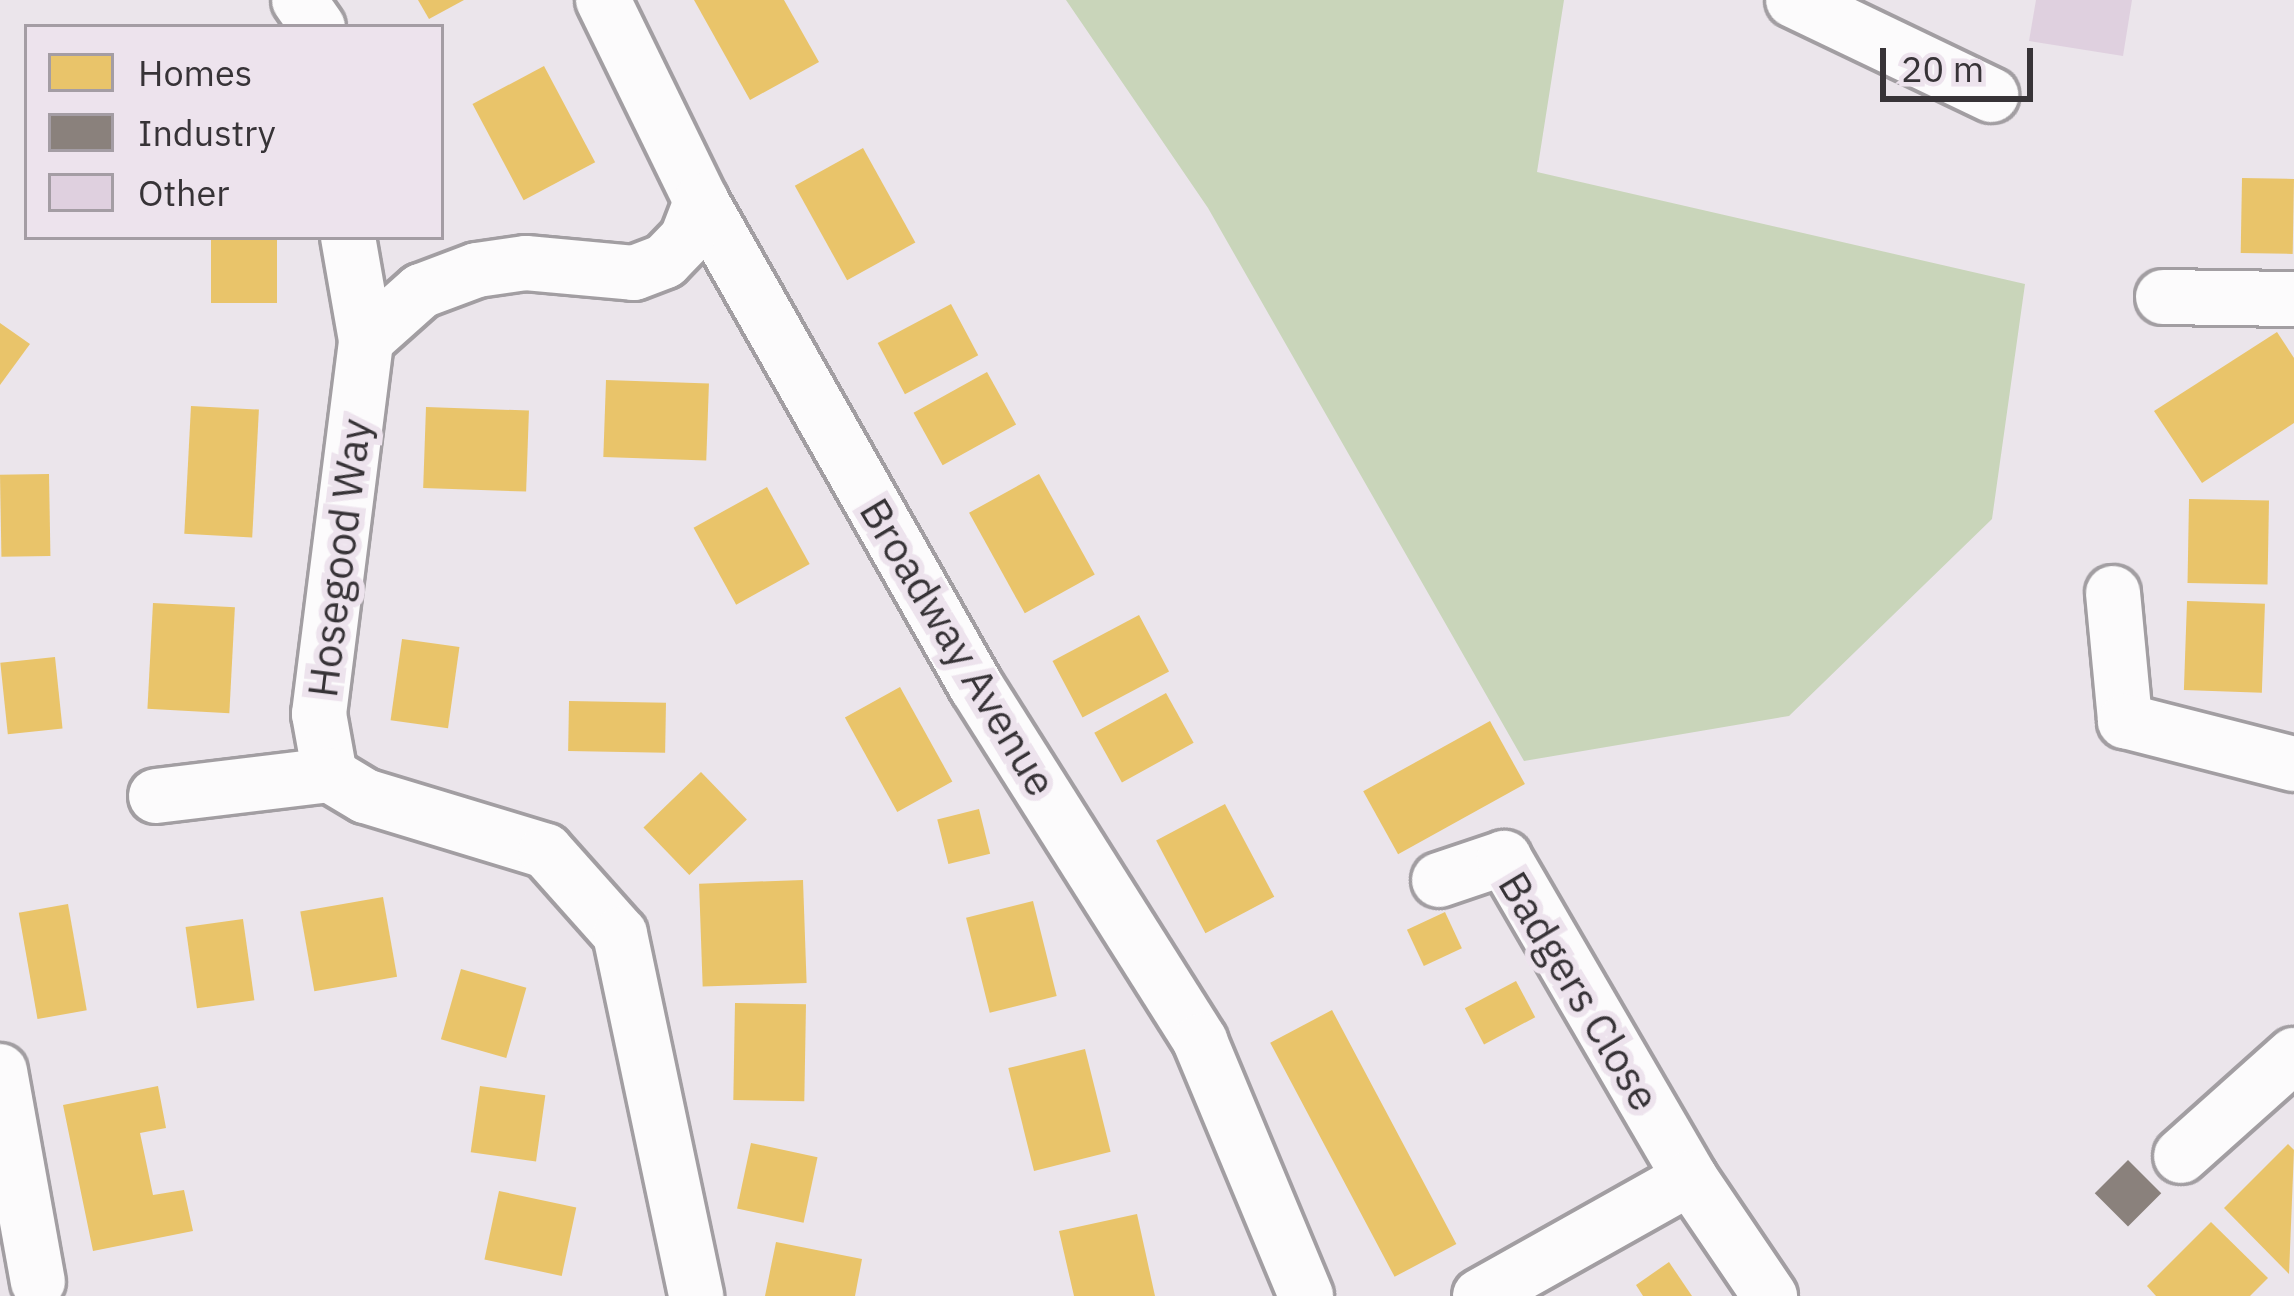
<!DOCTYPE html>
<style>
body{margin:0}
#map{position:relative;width:2294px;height:1296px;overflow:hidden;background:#ebe5eb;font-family:"IBM Plex Sans",sans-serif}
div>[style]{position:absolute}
.green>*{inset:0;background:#c9d5ba}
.homes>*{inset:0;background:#e9c46a;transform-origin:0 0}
.industry>*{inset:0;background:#8a817c;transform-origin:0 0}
.building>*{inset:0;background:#dfd0df}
.roads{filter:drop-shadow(3px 0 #a29ea2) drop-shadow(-3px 0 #a29ea2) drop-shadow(0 3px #a29ea2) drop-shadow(0 -3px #a29ea2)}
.minor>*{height:54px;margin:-27px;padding:0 27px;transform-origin:27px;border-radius:27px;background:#fcfbfc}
span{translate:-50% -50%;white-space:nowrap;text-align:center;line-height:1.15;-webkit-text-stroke:12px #ede3ed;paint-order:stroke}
.street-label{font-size:42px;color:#373337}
.legend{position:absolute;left:24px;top:24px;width:420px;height:216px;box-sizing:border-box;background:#ede3ed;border:3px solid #a49da4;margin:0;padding:15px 21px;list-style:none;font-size:36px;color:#373337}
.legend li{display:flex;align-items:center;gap:24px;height:60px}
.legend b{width:60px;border:3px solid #a49da4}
.scale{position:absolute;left:1880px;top:48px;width:153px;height:54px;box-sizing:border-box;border:6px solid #373337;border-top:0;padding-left:15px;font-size:36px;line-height:42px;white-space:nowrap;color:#373337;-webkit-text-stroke:9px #ede3ed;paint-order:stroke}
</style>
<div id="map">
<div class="green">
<i style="clip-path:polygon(1066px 0,1564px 0,1537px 172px,2025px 284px,1992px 519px,1789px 716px,1524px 761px,1208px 208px)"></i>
</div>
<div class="homes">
<i style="clip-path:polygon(418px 0,464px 0,429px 19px)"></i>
<i style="clip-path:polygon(694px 0,784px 0,819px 62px,750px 100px)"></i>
<i style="left:544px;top:66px;width:109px;height:81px;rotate:62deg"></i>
<i style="left:863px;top:148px;width:108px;height:78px;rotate:61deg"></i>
<i style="left:2242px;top:178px;width:52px;height:75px;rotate:1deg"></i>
<i style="left:211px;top:237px;width:66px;height:66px"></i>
<i style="left:951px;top:304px;width:58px;height:83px;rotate:62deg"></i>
<i style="clip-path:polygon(0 323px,30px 344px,0 385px)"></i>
<i style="clip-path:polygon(2277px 332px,2294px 358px,2294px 423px,2202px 483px,2154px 411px)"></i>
<i style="left:987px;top:372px;width:60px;height:84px;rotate:61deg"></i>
<i style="left:606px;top:380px;width:103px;height:77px;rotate:2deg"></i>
<i style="left:191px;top:406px;width:68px;height:128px;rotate:3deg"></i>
<i style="left:426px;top:407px;width:103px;height:81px;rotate:2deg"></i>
<i style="left:49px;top:474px;width:82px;height:49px;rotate:89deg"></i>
<i style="left:1039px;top:474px;width:115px;height:80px;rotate:61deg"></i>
<i style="left:767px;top:487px;width:88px;height:84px;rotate:61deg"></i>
<i style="left:2189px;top:499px;width:80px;height:84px;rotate:1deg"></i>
<i style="left:2187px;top:601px;width:78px;height:89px;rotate:2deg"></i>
<i style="left:153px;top:603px;width:82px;height:106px;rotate:3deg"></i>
<i style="left:1139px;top:615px;width:64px;height:98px;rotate:62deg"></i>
<i style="left:402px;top:639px;width:58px;height:82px;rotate:8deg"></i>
<i style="left:55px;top:657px;width:72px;height:55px;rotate:84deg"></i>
<i style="left:900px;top:687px;width:108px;height:63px;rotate:61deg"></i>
<i style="left:1166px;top:693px;width:57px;height:82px;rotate:61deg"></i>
<i style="left:569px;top:701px;width:97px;height:50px;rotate:1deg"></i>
<i style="left:1490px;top:721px;width:72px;height:145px;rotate:61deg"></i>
<i style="left:701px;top:772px;width:66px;height:80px;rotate:46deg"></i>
<i style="left:1225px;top:804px;width:105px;height:78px;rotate:62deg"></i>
<i style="left:979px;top:809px;width:46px;height:43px;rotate:76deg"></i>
<i style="left:803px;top:880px;width:103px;height:104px;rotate:88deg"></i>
<i style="left:383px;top:897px;width:81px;height:84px;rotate:80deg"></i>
<i style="left:1033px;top:901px;width:98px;height:69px;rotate:76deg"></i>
<i style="left:68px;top:904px;width:108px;height:50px;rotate:80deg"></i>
<i style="left:1445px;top:912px;width:40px;height:42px;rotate:65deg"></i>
<i style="left:243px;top:919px;width:82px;height:58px;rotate:82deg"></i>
<i style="left:461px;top:969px;width:68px;height:73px;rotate:16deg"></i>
<i style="left:1516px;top:981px;width:41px;height:58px;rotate:62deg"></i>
<i style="left:735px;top:1003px;width:71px;height:97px;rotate:1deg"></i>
<i style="left:1332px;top:1010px;width:265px;height:70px;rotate:62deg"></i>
<i style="left:1085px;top:1049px;width:106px;height:79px;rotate:76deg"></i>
<i style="clip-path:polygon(158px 1086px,166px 1128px,140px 1133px,153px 1195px,184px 1190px,193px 1231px,93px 1251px,63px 1105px)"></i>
<i style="left:480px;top:1086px;width:66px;height:67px;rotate:8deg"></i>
<i style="left:751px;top:1143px;width:68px;height:67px;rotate:12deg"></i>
<i style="clip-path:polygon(2288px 1144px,2294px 1150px,2289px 1274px,2224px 1208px)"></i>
<i style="left:499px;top:1191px;width:79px;height:70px;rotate:12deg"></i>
<i style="clip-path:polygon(1137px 1214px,1155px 1296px,1074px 1296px,1059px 1231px)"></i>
<i style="clip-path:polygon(2211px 1222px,2268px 1278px,2250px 1296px,2156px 1296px,2147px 1286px)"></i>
<i style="clip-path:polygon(776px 1242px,862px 1259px,855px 1296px,765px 1296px)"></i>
<i style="clip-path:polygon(1669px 1262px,1692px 1296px,1643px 1296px,1636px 1285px)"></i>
</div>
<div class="industry">
<i style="left:2128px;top:1160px;width:47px;height:47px;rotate:45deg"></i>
</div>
<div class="building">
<i style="clip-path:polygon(2036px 0,2132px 0,2123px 56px,2029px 41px)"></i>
</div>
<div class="roads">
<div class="minor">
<i style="left:299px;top:0;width:33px;rotate:55deg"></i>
<i style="left:603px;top:0;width:224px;rotate:64deg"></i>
<i style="left:701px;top:201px;width:558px;rotate:60.45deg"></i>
<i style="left:976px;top:686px;width:420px;rotate:57.7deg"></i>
<i style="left:1200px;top:1041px;width:276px;rotate:67.4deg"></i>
<i style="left:1793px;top:0;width:220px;rotate:25.6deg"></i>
<i style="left:2163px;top:297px;width:131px;rotate:0.9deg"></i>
<i style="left:366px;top:340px;width:74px;rotate:-41.7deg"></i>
<i style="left:421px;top:291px;width:60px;rotate:-20.6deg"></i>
<i style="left:477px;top:270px;width:49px;rotate:-8.1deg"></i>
<i style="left:526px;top:263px;width:108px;rotate:5.3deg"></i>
<i style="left:634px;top:273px;width:33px;rotate:-21deg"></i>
<i style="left:665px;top:261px;width:32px;rotate:-46deg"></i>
<i style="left:687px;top:238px;width:40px;rotate:-69deg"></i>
<i style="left:2113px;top:593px;width:129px;rotate:84.6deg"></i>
<i style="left:2125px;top:721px;width:174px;rotate:14.3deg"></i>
<i style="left:330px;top:775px;width:62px;rotate:-100.2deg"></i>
<i style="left:319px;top:714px;width:377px;rotate:-82.8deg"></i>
<i style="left:366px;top:340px;width:105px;rotate:-99.9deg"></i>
<i style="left:156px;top:796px;width:175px;rotate:-6.9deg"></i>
<i style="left:330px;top:775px;width:41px;rotate:31deg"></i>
<i style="left:365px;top:796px;width:189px;rotate:16.9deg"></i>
<i style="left:546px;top:851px;width:111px;rotate:48.3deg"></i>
<i style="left:620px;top:934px;width:370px;rotate:78.1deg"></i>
<i style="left:1439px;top:880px;width:69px;rotate:-18.7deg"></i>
<i style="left:1504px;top:858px;width:370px;rotate:59.8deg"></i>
<i style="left:1690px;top:1178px;width:143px;rotate:55.9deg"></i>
<i style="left:0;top:1071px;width:214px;rotate:79.8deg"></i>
<i style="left:2181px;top:1156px;width:152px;rotate:-41.8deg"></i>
<i style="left:1480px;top:1296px;width:241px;rotate:-29.3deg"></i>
</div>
</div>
<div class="street-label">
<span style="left:339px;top:558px;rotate:-83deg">Hosegood Way</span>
<span style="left:958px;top:647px;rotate:59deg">Broadway Avenue</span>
<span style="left:1579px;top:991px;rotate:59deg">Badgers Close</span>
</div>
<ul class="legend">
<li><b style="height:33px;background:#e9c46a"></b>Homes</li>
<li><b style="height:33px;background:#8a817c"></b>Industry</li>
<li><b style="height:33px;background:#dfd0df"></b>Other</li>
</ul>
<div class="scale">20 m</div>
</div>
